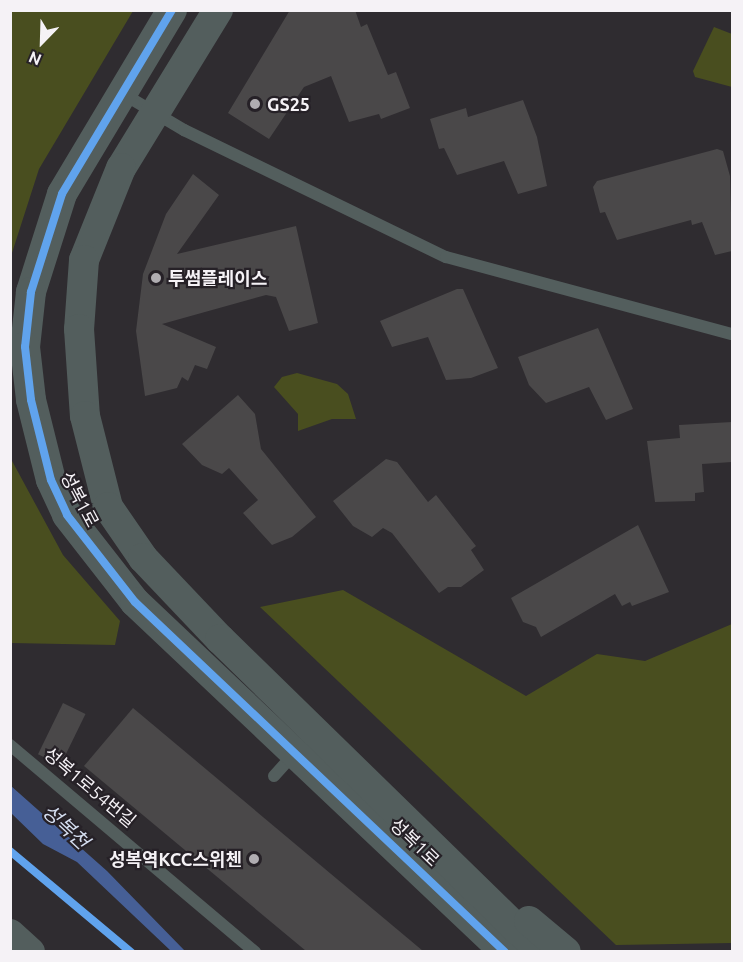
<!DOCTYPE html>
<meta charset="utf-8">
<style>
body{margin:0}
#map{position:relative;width:743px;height:962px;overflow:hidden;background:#2f2c30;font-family:Ubuntu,"Noto Sans KR",sans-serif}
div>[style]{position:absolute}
.green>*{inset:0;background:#494e1f}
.water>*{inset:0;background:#465f96}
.building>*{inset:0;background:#4a4849;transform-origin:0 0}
.service>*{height:12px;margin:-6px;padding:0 6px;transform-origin:6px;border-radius:6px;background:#535e5d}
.tertiary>*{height:30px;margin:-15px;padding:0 15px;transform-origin:15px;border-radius:15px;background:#535e5d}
.cycleway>*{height:8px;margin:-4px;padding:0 4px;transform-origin:4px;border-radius:4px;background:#60a3ed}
.dots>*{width:16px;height:16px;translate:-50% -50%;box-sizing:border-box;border:3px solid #262127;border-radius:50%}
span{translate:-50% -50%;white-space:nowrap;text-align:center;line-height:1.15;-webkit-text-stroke:4.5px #262127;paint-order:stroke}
.poi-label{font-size:18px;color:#f5f2f6;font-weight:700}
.left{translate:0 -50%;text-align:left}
.right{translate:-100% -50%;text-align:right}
.street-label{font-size:18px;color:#f5f2f6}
.water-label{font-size:20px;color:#d5def0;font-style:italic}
.frame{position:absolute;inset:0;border:12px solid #f5f2f6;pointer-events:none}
.north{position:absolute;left:12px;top:12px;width:60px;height:60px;-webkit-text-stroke:4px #262127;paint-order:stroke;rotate:203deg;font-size:16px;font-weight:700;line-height:24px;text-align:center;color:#f5f2f6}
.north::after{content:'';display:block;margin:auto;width:21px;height:27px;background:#f5f2f6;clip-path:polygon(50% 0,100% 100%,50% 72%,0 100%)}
</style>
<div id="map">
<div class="green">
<i style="clip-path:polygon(11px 10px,133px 11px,39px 169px,11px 256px)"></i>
<i style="clip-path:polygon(714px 27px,732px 34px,732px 87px,695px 77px,693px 71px)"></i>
<i style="clip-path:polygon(297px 373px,337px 384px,348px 394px,356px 419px,332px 419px,298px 431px,298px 414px,274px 387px,282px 377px)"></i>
<i style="clip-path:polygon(11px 459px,63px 555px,120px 621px,115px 645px,11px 643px)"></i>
<i style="clip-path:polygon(343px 590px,526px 696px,597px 654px,645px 661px,732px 624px,732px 943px,616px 945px,260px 607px)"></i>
</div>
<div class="water">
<i style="clip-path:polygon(11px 786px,107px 871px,185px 951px,171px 951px,77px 862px,43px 844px,11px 813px)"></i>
</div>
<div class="building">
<i style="clip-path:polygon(290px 10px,355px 10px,361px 27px,367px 24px,388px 75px,396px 72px,410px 108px,381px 119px,379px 114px,349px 122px,331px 76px,304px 87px,269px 139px,228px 113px)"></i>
<i style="clip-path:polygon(523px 100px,537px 137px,547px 186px,518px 194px,504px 161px,457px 175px,444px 148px,439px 149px,430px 119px,466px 108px,468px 117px)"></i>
<i style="clip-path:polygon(717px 149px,723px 151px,730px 176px,732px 251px,715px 255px,702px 222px,692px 225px,691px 220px,617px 240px,605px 212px,600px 213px,593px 187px,597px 181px)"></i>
<i style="clip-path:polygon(193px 174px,219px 195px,177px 254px,296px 226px,318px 323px,289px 331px,276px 297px,266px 295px,162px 324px,216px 347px,207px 369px,195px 365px,188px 381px,182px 377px,177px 388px,145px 396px,136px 331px,143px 274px,166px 214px)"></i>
<i style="clip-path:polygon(457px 289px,463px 289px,498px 368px,471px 378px,446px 380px,428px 337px,392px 347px,380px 321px)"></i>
<i style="clip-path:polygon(598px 328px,633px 409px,606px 420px,589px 387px,546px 403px,529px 385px,518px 357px)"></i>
<i style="clip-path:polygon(238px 395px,255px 414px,261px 449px,316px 517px,292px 537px,272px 545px,243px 513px,258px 500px,229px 468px,222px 474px,202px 465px,182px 444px)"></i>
<i style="clip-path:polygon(732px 422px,732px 462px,702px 464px,704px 492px,695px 493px,695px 501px,655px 502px,647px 441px,680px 438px,679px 425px)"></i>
<i style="clip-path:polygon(386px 459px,397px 462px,428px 502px,436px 495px,476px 546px,471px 550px,484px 570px,461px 587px,448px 587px,439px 593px,392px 533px,383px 528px,372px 537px,353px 526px,333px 501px)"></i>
<i style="clip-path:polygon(638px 525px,669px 592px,632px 606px,630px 602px,622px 606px,615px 594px,541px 637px,536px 627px,523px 622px,511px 598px)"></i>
<i style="left:63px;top:703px;width:25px;height:57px;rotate:26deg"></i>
<i style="clip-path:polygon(133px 708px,423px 951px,306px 951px,84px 766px)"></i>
</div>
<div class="service">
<i style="left:125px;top:95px;width:69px;rotate:30.7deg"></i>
<i style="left:184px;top:130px;width:291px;rotate:25.9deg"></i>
<i style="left:446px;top:257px;width:296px;rotate:15.1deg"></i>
<i style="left:10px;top:745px;width:321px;rotate:40.2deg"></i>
<i style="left:274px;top:776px;width:31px;rotate:-48deg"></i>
</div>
<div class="tertiary">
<i style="left:172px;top:10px;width:214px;rotate:120.9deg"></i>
<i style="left:62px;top:194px;width:103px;rotate:107.6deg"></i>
<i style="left:31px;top:292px;width:55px;rotate:96.2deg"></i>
<i style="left:25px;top:347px;width:53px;rotate:83.5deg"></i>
<i style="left:31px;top:400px;width:82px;rotate:76deg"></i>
<i style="left:51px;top:480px;width:38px;rotate:65deg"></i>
<i style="left:67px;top:515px;width:110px;rotate:52deg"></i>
<i style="left:135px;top:602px;width:509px;rotate:43.41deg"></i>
<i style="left:218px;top:10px;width:185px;rotate:121.5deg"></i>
<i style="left:121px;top:168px;width:99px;rotate:111.9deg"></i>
<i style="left:84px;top:260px;width:69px;rotate:94.1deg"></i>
<i style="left:79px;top:329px;width:87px;rotate:86.1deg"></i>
<i style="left:85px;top:416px;width:94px;rotate:75.8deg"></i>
<i style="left:108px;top:507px;width:62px;rotate:55.5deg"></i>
<i style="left:143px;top:558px;width:112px;rotate:46.5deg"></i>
<i style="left:220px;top:639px;width:448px;rotate:44.3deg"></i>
<i style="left:529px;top:921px;width:48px;rotate:40deg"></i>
<i style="left:10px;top:934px;width:27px;rotate:42deg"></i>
</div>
<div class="cycleway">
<i style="left:172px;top:10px;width:214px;rotate:120.9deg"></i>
<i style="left:62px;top:194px;width:103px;rotate:107.6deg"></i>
<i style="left:31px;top:292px;width:55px;rotate:96.2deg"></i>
<i style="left:25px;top:347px;width:53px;rotate:83.5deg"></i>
<i style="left:31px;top:400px;width:82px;rotate:76deg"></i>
<i style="left:51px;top:480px;width:38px;rotate:65deg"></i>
<i style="left:67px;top:515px;width:110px;rotate:52deg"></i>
<i style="left:135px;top:602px;width:509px;rotate:43.41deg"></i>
<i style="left:10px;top:851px;width:158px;rotate:39.9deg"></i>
</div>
<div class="dots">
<i style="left:255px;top:104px;background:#b0adb1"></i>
<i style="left:156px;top:278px;background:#b0adb1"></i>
<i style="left:254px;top:859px;background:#b0adb1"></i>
</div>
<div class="poi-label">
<span class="left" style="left:267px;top:104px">GS25</span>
<span class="left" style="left:168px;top:278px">투썸플레이스</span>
<span class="right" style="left:242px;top:859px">성복역KCC스위첸</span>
</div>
<div class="street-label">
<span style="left:80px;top:499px;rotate:62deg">성복1로</span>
<span style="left:90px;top:787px;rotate:40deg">성복1로54번길</span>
<span style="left:415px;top:842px;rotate:44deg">성복1로</span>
</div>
<div class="water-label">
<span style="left:66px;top:826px;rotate:43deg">성복천</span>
</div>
<div class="frame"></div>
<div class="north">N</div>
</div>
